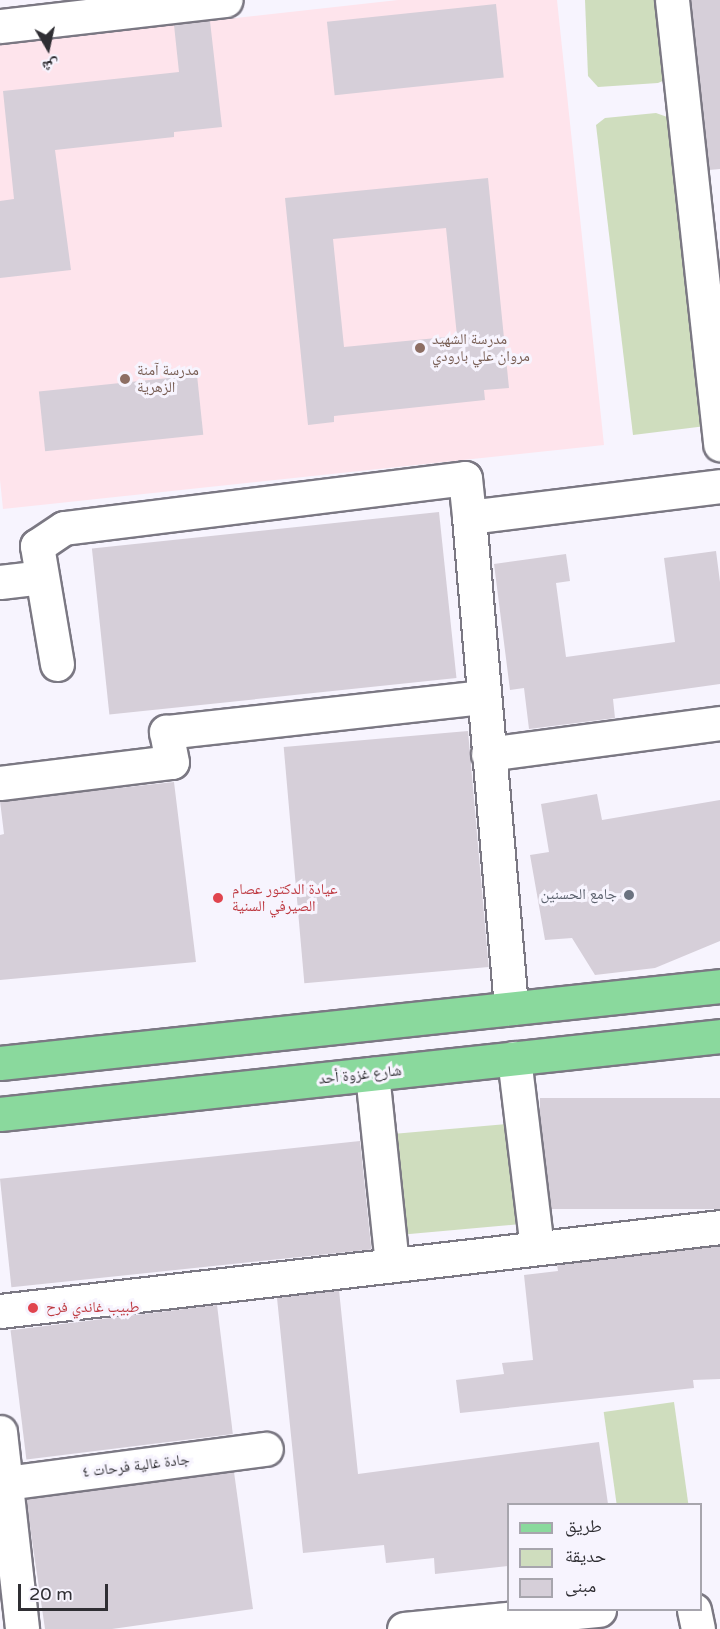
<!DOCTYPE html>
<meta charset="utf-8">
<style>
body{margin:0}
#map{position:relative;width:720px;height:1629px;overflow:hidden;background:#f7f4fe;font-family:"Varela Round","Noto Naskh Arabic",sans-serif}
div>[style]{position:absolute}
.education>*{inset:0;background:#fee4ec}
.green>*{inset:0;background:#cfddbe;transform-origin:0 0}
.building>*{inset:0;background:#d6cfd9;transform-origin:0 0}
.roads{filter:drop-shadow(2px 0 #7b7883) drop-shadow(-2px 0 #7b7883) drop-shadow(0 2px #7b7883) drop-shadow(0 -2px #7b7883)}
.minor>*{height:33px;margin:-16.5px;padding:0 16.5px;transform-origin:16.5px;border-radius:16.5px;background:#fff}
.major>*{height:33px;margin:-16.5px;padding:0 16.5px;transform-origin:16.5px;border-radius:16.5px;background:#8ad99d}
.dots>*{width:16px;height:16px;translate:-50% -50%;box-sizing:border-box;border:3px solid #f7f4fe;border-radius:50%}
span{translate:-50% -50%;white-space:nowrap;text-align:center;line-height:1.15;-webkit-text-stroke:6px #f7f4fe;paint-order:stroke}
.education-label{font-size:15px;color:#785e54}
.left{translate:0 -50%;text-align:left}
.health-label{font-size:15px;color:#be3a42}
.worship-label{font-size:15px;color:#5b616d}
.right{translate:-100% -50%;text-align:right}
.street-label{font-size:15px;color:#2f2e33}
.legend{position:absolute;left:507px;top:1503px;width:195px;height:108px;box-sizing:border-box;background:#f7f4fe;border:2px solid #a7a5ad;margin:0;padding:8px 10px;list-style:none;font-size:18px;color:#2f2e33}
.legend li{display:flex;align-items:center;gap:12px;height:30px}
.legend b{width:30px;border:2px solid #a7a5ad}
.north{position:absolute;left:18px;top:18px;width:60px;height:60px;-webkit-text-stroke:4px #f7f4fe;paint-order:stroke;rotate:171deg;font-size:16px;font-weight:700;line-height:24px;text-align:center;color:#2f2e33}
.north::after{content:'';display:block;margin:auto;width:21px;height:27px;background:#2f2e33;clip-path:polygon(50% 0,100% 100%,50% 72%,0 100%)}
.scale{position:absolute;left:18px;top:1584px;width:90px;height:27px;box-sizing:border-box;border:3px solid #2f2e33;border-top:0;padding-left:8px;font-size:18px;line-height:21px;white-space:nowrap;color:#2f2e33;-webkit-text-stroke:4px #f7f4fe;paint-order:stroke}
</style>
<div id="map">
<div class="education">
<i style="clip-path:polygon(398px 0,557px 0,604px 445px,3px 509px,0 480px,0 44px)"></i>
</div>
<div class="green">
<i style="clip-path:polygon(585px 0,665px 0,667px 79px,658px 83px,598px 87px,588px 76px)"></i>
<i style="clip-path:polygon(656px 113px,670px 118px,706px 426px,633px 435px,596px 125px,605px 118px)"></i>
<i style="left:507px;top:1124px;width:101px;height:115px;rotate:85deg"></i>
<i style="left:674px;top:1402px;width:103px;height:71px;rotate:82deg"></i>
</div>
<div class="building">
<i style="clip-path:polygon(691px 0,720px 0,720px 169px,709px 170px)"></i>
<i style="left:496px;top:4px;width:74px;height:170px;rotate:84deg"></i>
<i style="clip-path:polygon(210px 21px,222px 127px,174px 132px,174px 137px,55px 150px,71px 270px,0 278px,0 201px,14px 199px,3px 91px,179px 72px,174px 25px)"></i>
<i style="clip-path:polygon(evenodd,488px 178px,509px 388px,484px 390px,485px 400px,334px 416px,334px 422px,308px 425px,285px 198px,488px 178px,446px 228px,457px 336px,344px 347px,333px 239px,446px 228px)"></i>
<i style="left:197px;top:375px;width:60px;height:159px;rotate:84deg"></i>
<i style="left:439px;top:512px;width:167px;height:349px;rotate:84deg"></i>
<i style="clip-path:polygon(716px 551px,720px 582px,720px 684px,613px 699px,615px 718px,529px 729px,524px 688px,510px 690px,494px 564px,566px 554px,570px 581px,556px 583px,566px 657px,675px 642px,664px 558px)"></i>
<i style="left:468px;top:731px;width:237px;height:185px;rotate:85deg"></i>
<i style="clip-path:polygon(174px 782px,196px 962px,0 980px,0 835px,4px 834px,0 801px)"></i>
<i style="clip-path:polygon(597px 794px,602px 820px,720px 800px,720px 941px,655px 968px,595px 975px,572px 938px,545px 940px,530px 855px,549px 852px,541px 804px)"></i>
<i style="left:720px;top:1098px;width:111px;height:180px;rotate:90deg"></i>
<i style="left:360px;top:1141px;width:109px;height:362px;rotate:84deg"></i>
<i style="clip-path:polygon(720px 1246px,720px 1379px,693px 1380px,694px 1388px,460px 1413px,456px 1380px,504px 1374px,502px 1363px,533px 1360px,524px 1275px,558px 1271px,557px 1265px)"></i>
<i style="clip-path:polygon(339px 1290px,358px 1474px,599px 1442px,608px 1504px,508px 1504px,508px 1566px,435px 1574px,434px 1558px,386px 1563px,384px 1545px,303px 1553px,277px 1298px)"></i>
<i style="left:217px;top:1305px;width:130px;height:208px;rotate:83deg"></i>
<i style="clip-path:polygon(234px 1472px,253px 1609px,112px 1629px,45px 1629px,26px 1499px)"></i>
</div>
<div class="roads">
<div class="minor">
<i style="left:672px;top:0;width:447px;rotate:83.8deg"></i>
<i style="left:0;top:26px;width:227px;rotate:-6.6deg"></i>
<i style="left:469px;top:517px;width:493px;rotate:85.1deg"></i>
<i style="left:0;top:582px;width:42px;rotate:-6.8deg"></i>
<i style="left:57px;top:664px;width:120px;rotate:-99.6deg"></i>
<i style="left:37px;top:546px;width:32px;rotate:-34deg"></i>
<i style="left:64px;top:528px;width:404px;rotate:-7.1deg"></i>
<i style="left:465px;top:478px;width:39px;rotate:84deg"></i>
<i style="left:469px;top:517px;width:253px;rotate:-7deg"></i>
<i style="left:488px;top:754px;width:234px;rotate:-7.6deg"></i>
<i style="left:0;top:783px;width:173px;rotate:-7deg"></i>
<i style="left:172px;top:762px;width:31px;rotate:-101deg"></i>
<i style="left:166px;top:732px;width:319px;rotate:-6.3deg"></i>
<i style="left:514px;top:1058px;width:191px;rotate:83.1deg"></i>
<i style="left:372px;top:1074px;width:192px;rotate:84deg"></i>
<i style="left:0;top:1311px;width:725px;rotate:-6.65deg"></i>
<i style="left:0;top:1432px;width:198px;rotate:83.6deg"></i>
<i style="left:6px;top:1483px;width:262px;rotate:-7.5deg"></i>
<i style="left:694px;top:1610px;width:19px;rotate:78deg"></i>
<i style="left:404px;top:1629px;width:196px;rotate:-5.6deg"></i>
</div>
<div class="major">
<i style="left:0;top:1063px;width:724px;rotate:-6.1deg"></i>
<i style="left:0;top:1114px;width:724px;rotate:-6.18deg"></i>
</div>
</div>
<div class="dots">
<i style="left:420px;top:348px;background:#8d6e63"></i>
<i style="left:125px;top:379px;background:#8d6e63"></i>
<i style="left:629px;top:895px;background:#6b7280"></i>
<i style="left:218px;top:898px;background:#e0444e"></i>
<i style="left:33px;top:1308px;background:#e0444e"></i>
</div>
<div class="education-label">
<span class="left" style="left:432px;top:348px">مدرسة الشهيد<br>مروان علي بارودي</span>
<span class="left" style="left:137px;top:379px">مدرسة آمنة<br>الزهرية</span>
</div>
<div class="health-label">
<span class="left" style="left:232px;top:898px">عيادة الدكتور عصام<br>الصيرفي السنية</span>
<span class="left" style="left:46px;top:1308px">طبيب غاندي فرح</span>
</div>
<div class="worship-label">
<span class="right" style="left:617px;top:895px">جامع الحسنين</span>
</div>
<div class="street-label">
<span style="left:360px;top:1075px;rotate:-6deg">شارع غزوة أحد</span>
<span style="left:136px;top:1466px;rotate:-7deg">جادة غالية فرحات ٤</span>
</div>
<ul class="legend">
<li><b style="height:8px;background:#8ad99d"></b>طريق</li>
<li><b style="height:16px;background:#cfddbe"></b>حديقة</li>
<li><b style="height:16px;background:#d6cfd9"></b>مبنى</li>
</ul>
<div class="north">ش</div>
<div class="scale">20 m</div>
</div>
